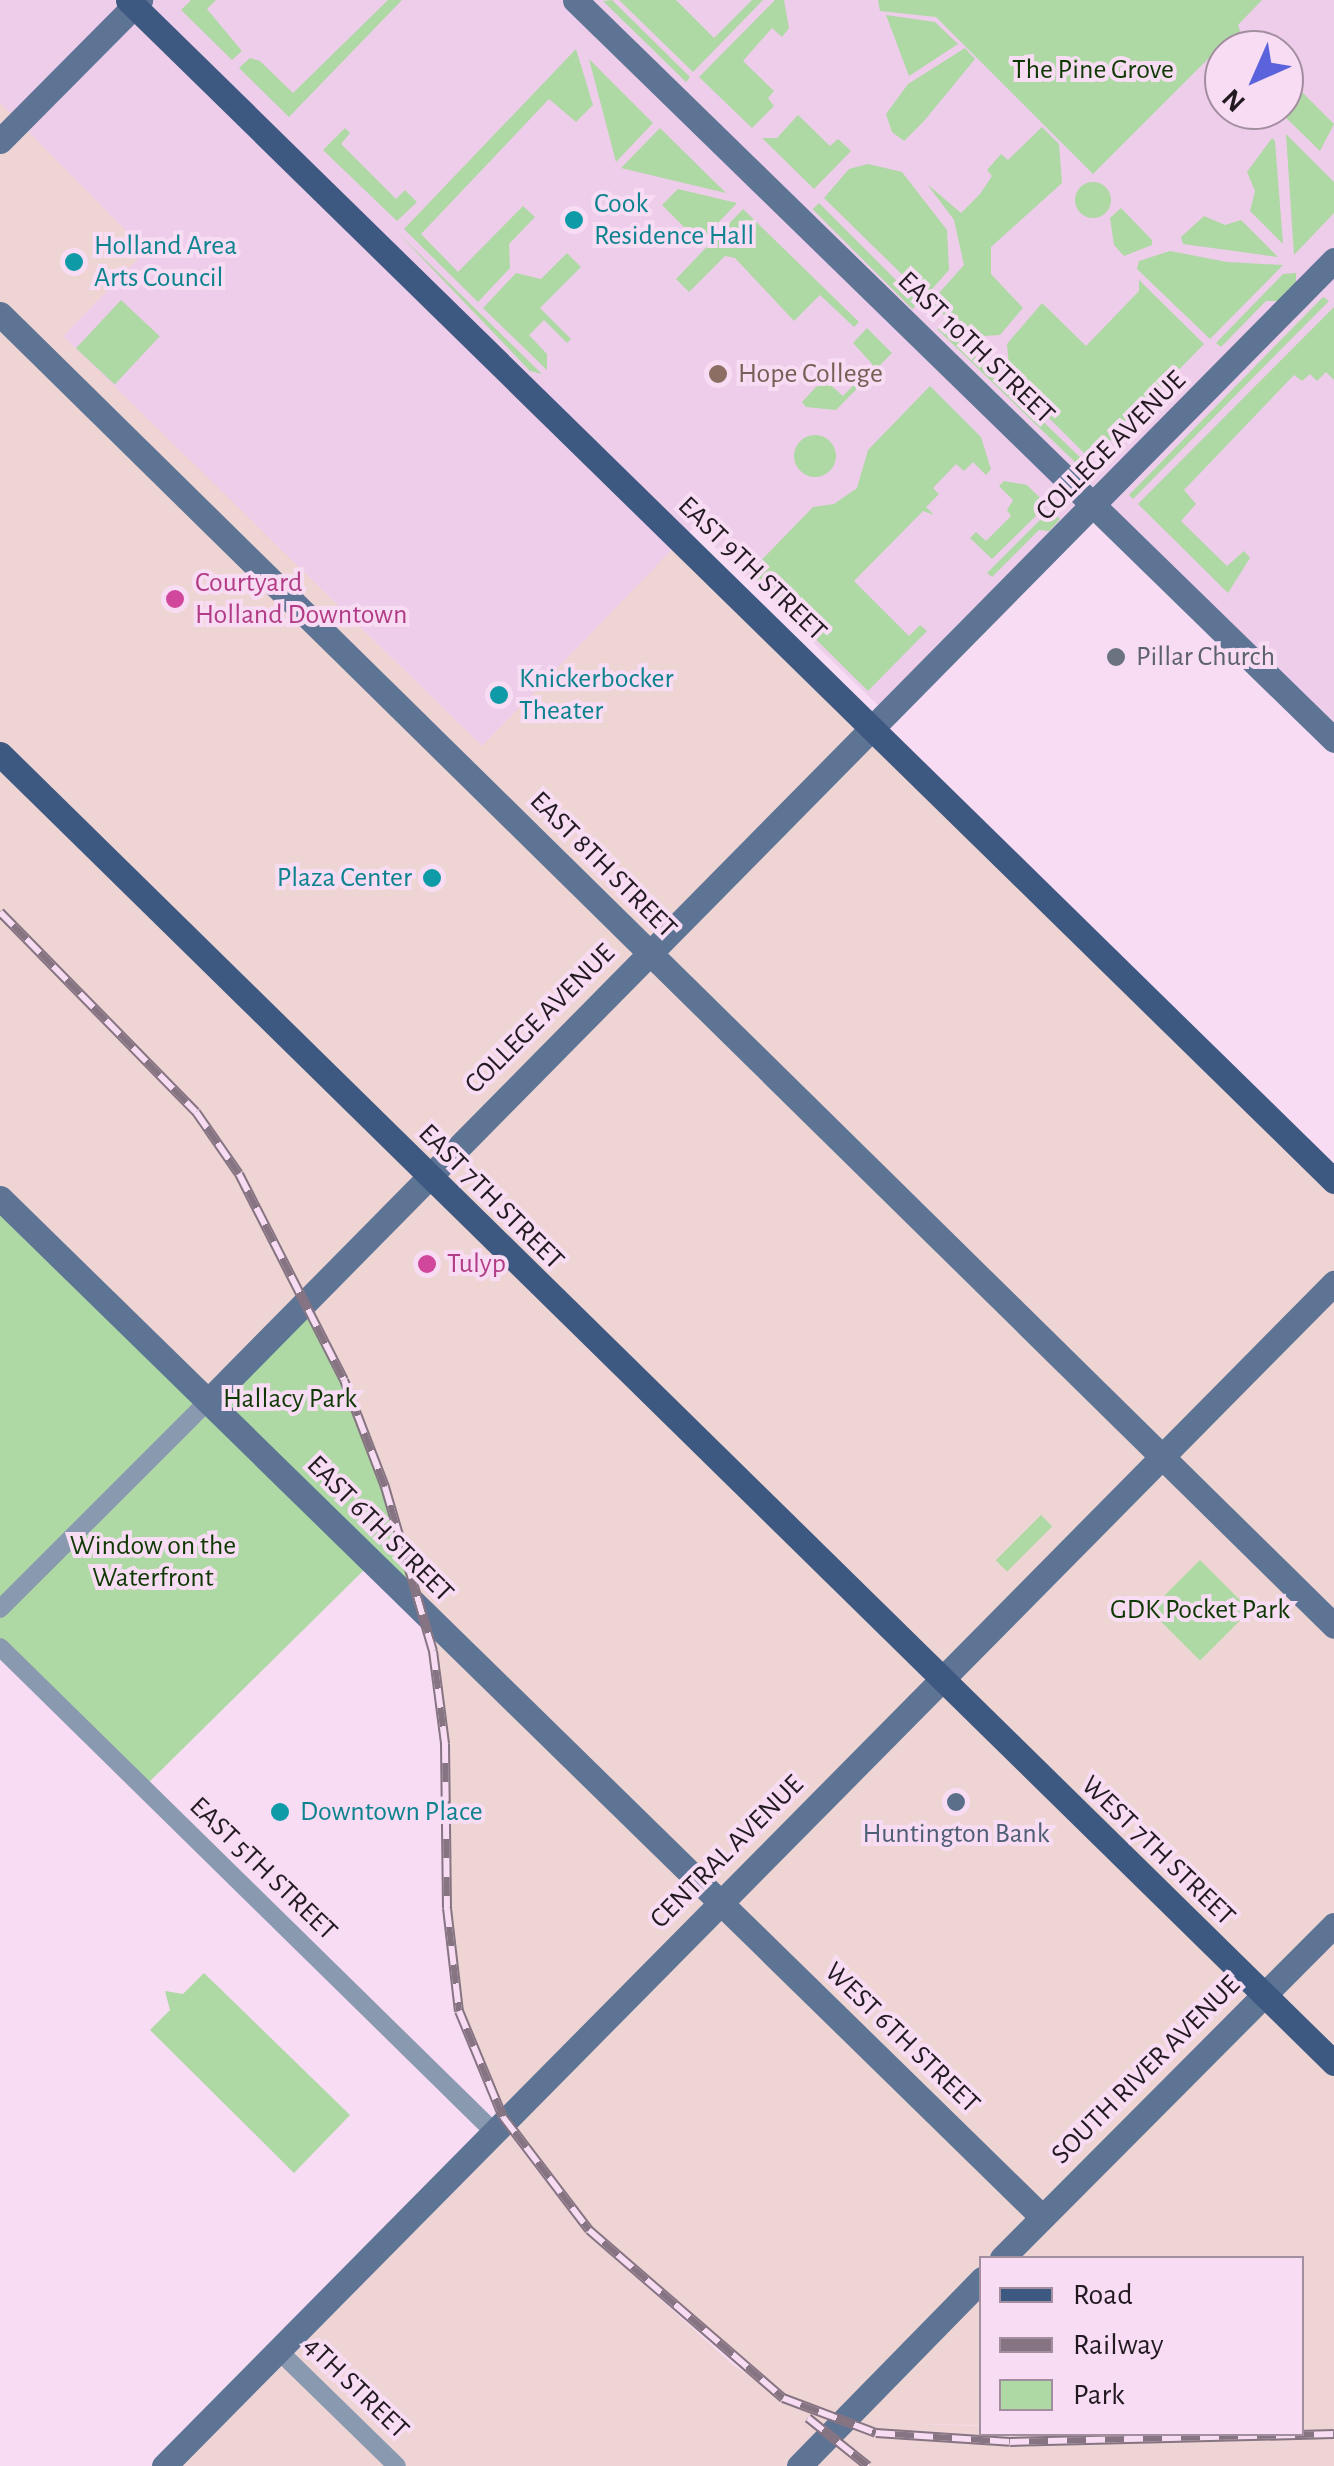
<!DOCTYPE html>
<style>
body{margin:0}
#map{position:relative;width:1334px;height:2466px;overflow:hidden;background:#f7dcf3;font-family:"Alegreya Sans",sans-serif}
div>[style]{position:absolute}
.commercial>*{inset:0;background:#efd4d4}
.industrial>*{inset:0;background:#efd4d5}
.built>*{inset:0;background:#eecdea}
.green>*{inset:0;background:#aed8a4;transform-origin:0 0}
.round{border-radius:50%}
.street>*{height:18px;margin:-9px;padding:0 9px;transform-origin:9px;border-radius:9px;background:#8999b0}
.secondary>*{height:25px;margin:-12.5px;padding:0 12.5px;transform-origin:12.5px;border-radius:12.5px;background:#5d7495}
.primary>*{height:25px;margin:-12.5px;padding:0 12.5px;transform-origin:12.5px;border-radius:12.5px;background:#3e5981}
.rail>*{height:10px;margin-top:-5px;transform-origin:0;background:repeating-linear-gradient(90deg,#f7dcf3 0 19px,#867483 0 38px);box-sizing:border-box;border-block:2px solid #867483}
.dots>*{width:28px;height:28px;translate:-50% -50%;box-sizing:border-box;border:5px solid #f7dcf3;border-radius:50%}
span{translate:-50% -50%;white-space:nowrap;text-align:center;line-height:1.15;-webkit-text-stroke:8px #f7dcf3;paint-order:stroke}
.park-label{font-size:28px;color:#0f3903}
.culture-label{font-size:28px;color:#0d838f}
.left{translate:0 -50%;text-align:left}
.right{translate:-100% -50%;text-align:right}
.street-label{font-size:28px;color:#221921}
.education-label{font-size:28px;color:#785e54}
.hotel-label{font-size:28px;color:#b23c85}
.worship-label{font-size:28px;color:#5b616d}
.service-label{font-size:28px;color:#4e5e75}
.legend{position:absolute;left:979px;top:2256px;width:325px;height:180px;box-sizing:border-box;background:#f7dcf3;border:2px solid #a28e9f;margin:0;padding:12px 18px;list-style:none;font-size:30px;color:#221921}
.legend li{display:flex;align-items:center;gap:20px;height:50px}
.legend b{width:50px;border:2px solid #a28e9f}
.north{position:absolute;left:1204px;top:30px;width:100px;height:100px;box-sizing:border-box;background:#f7dcf3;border:2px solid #a28e9f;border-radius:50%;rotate:225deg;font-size:28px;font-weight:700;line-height:40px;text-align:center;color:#221921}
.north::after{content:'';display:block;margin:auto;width:35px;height:45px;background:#5a63db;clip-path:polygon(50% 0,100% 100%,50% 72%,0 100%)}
</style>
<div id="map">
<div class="commercial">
<i style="clip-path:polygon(0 0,128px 0,1334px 1181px,1334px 2438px,1236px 2434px,1302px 2434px,1302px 2258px,982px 2258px,981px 2425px,842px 2423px,783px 2398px,740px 2367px,589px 2230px,503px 2117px,459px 2011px,447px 1908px,445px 1744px,422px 1610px,0 1198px)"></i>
</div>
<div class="industrial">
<i style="clip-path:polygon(503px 2126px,582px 2228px,732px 2364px,785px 2399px,851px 2422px,981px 2426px,982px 2434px,1334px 2437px,1334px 2466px,178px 2466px)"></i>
</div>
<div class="built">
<i style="clip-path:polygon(evenodd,0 0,1334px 0,1334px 740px,1095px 506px,886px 713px,694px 527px,482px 746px,63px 336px,146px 251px,0 103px,0 0,1224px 50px,1284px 50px,1284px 110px,1224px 110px,1224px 50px)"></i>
</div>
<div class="green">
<i style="clip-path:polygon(191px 0,216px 0,207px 9px,242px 51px,232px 60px,181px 10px)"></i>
<i style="clip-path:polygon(388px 0,402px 0,289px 117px,239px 68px,250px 58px,260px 61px,293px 93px)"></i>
<i style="clip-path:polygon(612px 0,690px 77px,686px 82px,603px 1px)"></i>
<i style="clip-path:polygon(619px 0,676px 0,714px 38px,752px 0,763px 0,693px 72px)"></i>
<i style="clip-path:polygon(775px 0,784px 0,789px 28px,782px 37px,772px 28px,743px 61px,774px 91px,768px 98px,774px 106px,752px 128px,699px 77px)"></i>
<i style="clip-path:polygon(878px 0,1262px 0,1238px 25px,1242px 37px,1224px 55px,1210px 57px,1093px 174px,936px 17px,880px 11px)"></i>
<i style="clip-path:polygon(886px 15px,935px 22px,958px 44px,909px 76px)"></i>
<i style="clip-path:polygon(965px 48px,975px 59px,924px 121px,904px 141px,892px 132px,886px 114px,908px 84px)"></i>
<i style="clip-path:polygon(576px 49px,593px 105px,576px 122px,549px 99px,421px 234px,458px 272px,523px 206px,535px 217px,509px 244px,510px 268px,478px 302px,404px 229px)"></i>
<i style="clip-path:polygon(589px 59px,653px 123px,616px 162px)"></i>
<i style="clip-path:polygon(1284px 74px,1334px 124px,1320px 151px,1278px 110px,1284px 110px)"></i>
<i style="clip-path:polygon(798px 115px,830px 146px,838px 139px,851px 151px,814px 189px,762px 138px,777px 138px)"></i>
<i style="clip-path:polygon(1042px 127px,1059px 144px,1062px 183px,991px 247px,991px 274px,1023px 308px,1000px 335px,966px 337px,931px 302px,964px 265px,954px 220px,927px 184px,961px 213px,980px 194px,992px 176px,987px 170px,1001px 154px,1008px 160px)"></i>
<i style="clip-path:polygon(345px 128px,350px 133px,341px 144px,396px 199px,405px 190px,417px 202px,397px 221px,323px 150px)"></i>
<i style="clip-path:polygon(660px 128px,726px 193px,621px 168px)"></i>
<i style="clip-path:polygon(1286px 134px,1334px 182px,1334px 213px,1294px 255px)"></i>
<i style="clip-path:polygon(1272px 138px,1275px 141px,1283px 244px,1250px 211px,1255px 191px,1247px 172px)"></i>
<i style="clip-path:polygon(868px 164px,902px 172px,947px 230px,949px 270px,925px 297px,824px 198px,849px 169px)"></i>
<i class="round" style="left:1075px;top:182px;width:36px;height:36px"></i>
<i style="clip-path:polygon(678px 189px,737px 203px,698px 244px,674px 246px,688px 231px,662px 205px)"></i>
<i style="left:819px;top:203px;width:141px;height:9px;rotate:45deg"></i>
<i style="clip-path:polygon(1121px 208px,1152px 240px,1152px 245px,1124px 256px,1114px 245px,1110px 218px)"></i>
<i style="clip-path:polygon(743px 209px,859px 322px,854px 327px,820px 295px,794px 321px,735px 258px,725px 256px,689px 292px,676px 279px)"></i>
<i style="clip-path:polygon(1204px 216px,1225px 225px,1241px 220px,1278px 257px,1183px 244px,1181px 237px)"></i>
<i style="clip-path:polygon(399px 234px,542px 374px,530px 371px)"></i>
<i style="clip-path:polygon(1170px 251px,1227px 262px,1283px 265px,1210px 339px,1137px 269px,1139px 261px)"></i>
<i style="clip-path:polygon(567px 253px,581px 267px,540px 308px,571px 339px,567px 343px,544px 320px,529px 335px,547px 354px,547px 370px,483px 308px,516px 273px,541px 279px)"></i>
<i style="clip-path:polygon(1296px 273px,1296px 285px,1279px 301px,1266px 301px,1221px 347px,1216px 343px,1283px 274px)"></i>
<i style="clip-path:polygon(1139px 280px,1204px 344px,1091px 460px,1010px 379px,1007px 344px,1042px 303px,1086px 346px,1139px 291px)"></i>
<i style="clip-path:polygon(1323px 297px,1329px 301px,1133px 499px,1129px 495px)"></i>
<i style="left:121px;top:300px;width:53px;height:66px;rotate:43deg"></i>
<i style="clip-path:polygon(1334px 307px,1334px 380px,1326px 372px,1317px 381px,1310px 374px,1302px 381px,1294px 375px,1184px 490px,1196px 504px,1181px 521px,1227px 566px,1244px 551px,1250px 558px,1228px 593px,1138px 504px)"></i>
<i style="left:942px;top:324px;width:202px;height:7px;rotate:44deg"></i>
<i style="clip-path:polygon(867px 328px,892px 353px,836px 410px,806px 407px,802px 402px,816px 387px,828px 383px,843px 396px,873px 365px,853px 343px)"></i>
<i style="clip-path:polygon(930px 386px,981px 437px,991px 469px,986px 475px,973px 462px,964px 471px,956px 464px,933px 488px,939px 494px,926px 507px,934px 515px,923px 511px,854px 581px,909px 636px,920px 625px,927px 631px,868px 691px,749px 573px,813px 507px,834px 504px,857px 488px,868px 450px)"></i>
<i class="round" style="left:794px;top:435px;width:42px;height:42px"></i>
<i style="clip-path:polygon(1004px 481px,1027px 485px,1047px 505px,992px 559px,970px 538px,976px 532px,986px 541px,1011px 516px,1007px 510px,1013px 500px,999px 486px)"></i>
<i style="clip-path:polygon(1051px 509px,1060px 519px,1049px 531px,1039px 530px,992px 577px,987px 573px)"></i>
<i style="clip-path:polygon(0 1198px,372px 1562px,142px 1789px,0 1659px)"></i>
<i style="clip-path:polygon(307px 1298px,385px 1487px,422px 1610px,210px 1399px)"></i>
<i style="left:1041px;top:1515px;width:16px;height:64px;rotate:45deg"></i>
<i style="left:1200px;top:1560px;width:71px;height:71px;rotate:45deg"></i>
<i style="clip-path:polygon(204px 1973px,350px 2115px,294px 2173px,150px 2030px,170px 2010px,165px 1991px,183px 1994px)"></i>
</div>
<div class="street">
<i style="left:0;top:1609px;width:294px;rotate:-45deg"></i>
<i style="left:0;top:1647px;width:688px;rotate:44.47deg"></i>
<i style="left:278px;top:2350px;width:166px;rotate:44.3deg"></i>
</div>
<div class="secondary">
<i style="left:575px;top:0;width:1060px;rotate:44.27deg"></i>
<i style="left:0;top:141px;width:199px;rotate:-45.2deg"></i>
<i style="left:0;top:314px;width:1871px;rotate:44.52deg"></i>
<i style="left:0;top:1198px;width:1457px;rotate:44.36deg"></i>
<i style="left:208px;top:1401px;width:1603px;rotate:-45.38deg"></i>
<i style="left:1002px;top:2258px;width:470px;rotate:-45.1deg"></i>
<i style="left:164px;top:2466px;width:1664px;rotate:-45.32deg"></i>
<i style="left:799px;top:2466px;width:262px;rotate:-45.6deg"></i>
</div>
<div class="primary">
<i style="left:128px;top:0;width:1688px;rotate:44.4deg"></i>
<i style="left:0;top:754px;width:1869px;rotate:44.46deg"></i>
</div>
<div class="rail">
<i style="left:0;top:912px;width:280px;rotate:45.6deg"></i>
<i style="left:196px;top:1112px;width:75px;rotate:55.3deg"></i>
<i style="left:239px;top:1174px;width:231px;rotate:63deg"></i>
<i style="left:344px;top:1380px;width:115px;rotate:69deg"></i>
<i style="left:385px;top:1487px;width:171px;rotate:73.7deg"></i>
<i style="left:433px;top:1651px;width:94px;rotate:82.6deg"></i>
<i style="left:445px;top:1744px;width:164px;rotate:89.3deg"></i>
<i style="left:447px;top:1908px;width:104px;rotate:83.4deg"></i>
<i style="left:459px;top:2011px;width:115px;rotate:67.5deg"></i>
<i style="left:503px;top:2117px;width:142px;rotate:52.7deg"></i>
<i style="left:589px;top:2230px;width:257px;rotate:40.9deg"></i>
<i style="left:783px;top:2398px;width:99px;rotate:20.6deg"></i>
<i style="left:876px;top:2433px;width:134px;rotate:3.8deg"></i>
<i style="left:1010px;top:2442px;width:324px;rotate:-1.4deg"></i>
<i style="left:808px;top:2418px;width:77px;rotate:38.7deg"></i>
</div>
<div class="dots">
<i style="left:574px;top:220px;background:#0f9aa8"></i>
<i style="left:74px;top:262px;background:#0f9aa8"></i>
<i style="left:718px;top:374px;background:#8d6e63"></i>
<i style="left:175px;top:599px;background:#d1479c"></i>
<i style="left:1116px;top:657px;background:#6b7280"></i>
<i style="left:499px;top:695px;background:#0f9aa8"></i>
<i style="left:432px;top:878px;background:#0f9aa8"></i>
<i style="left:427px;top:1264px;background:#d1479c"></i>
<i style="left:956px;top:1802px;background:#5c6f8a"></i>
<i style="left:280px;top:1812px;background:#0f9aa8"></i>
</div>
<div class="park-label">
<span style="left:1093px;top:70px">The Pine Grove</span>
<span style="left:290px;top:1399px">Hallacy Park</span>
<span style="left:153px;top:1562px">Window on the<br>Waterfront</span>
<span style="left:1200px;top:1610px">GDK Pocket Park</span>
</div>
<div class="culture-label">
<span class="left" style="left:594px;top:220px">Cook<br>Residence Hall</span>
<span class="left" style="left:94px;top:262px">Holland Area<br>Arts Council</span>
<span class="left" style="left:519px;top:695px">Knickerbocker<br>Theater</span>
<span class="right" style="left:412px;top:878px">Plaza Center</span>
<span class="left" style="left:300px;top:1812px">Downtown Place</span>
</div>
<div class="street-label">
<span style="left:976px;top:348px;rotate:44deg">EAST 10TH STREET</span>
<span style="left:1111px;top:446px;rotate:-45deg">COLLEGE AVENUE</span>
<span style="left:752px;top:569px;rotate:44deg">EAST 9TH STREET</span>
<span style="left:603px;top:865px;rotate:45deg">EAST 8TH STREET</span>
<span style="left:540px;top:1019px;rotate:-45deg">COLLEGE AVENUE</span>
<span style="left:491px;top:1197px;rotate:45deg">EAST 7TH STREET</span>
<span style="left:380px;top:1529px;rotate:45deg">EAST 6TH STREET</span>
<span style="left:1158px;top:1851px;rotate:44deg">WEST 7TH STREET</span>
<span style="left:727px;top:1852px;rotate:-45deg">CENTRAL AVENUE</span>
<span style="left:263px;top:1869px;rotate:44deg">EAST 5TH STREET</span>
<span style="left:902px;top:2038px;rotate:44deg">WEST 6TH STREET</span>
<span style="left:1146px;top:2070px;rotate:-45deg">SOUTH RIVER AVENUE</span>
<span style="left:356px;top:2388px;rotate:44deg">4TH STREET</span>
</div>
<div class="education-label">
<span class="left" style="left:738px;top:374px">Hope College</span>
</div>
<div class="hotel-label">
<span class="left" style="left:195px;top:599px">Courtyard<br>Holland Downtown</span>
<span class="left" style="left:447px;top:1264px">Tulyp</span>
</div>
<div class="worship-label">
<span class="left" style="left:1136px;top:657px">Pillar Church</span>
</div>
<div class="service-label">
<span style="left:956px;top:1834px">Huntington Bank</span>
</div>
<ul class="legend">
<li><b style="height:12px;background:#3e5981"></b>Road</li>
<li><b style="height:12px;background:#867483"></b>Railway</li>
<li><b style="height:28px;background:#aed8a4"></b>Park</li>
</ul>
<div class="north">N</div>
</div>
